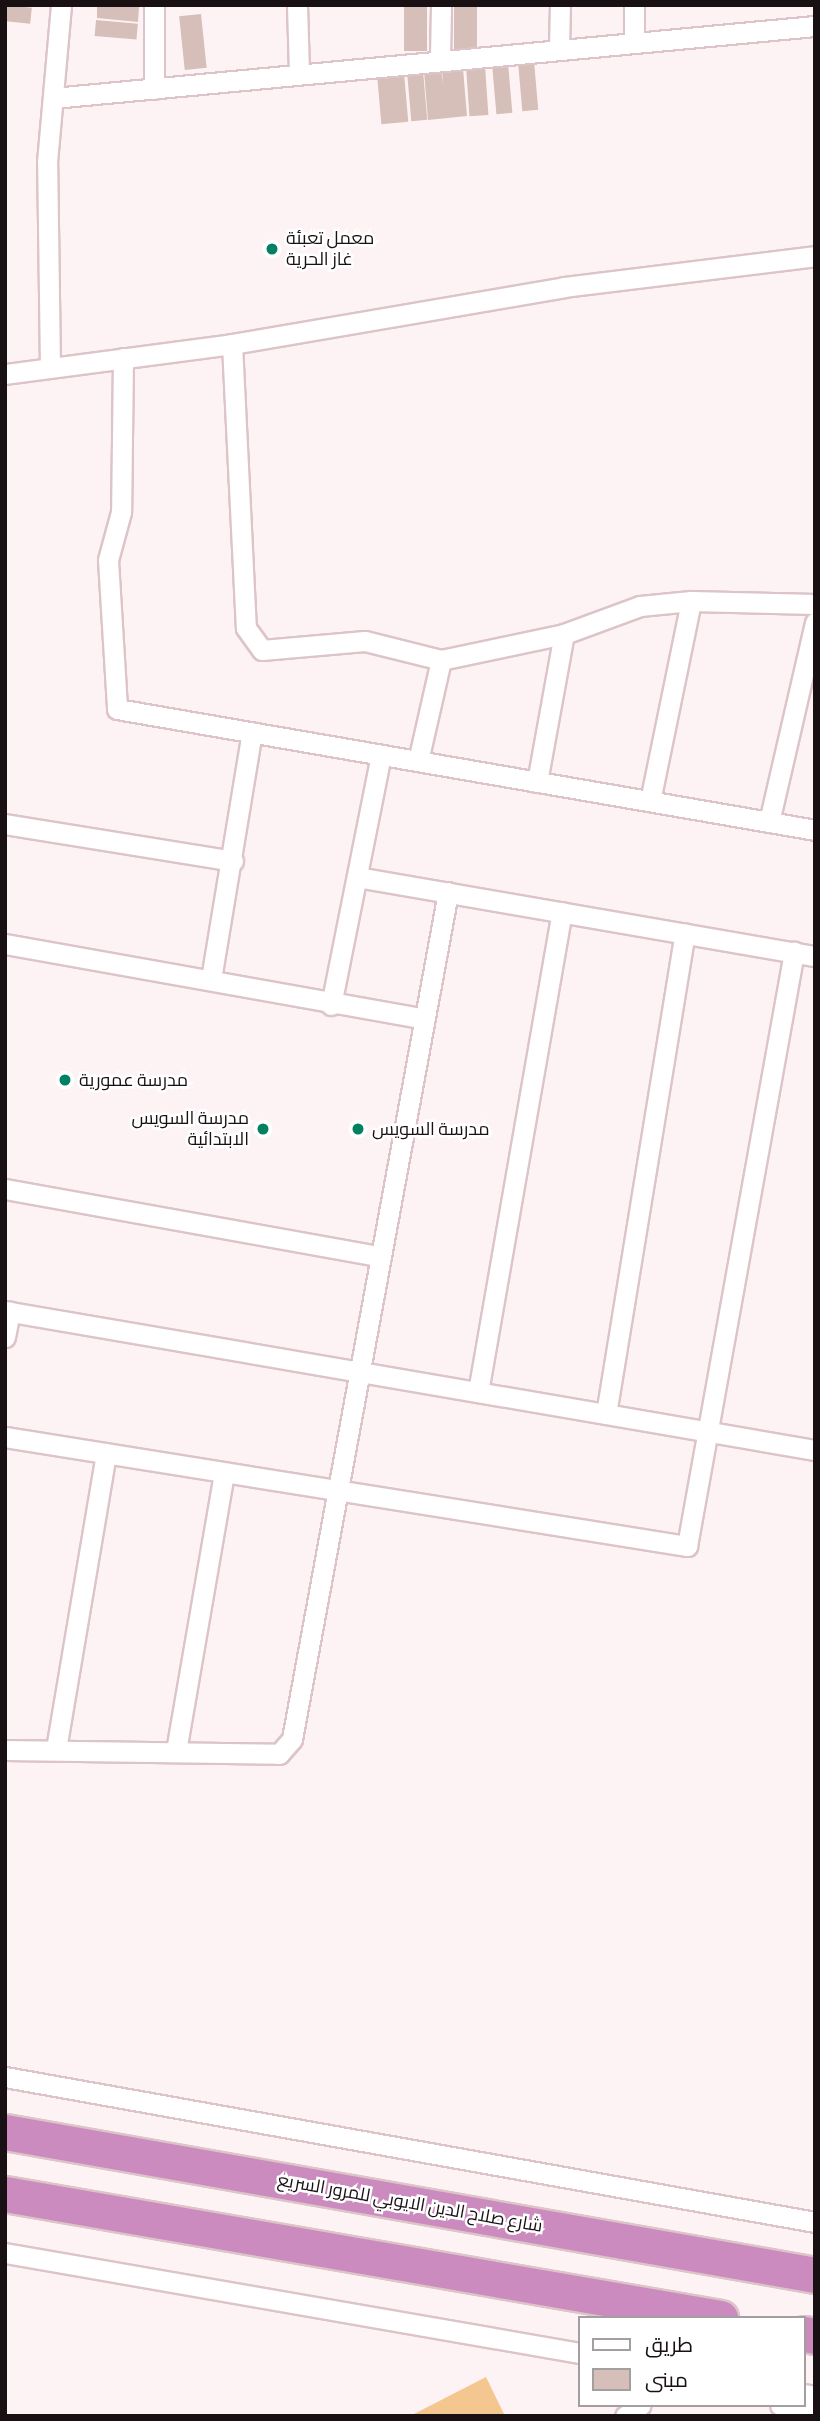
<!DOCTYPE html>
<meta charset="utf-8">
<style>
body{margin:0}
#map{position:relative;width:820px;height:2421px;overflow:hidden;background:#fdf3f4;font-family:"Crimson Pro",Cairo,serif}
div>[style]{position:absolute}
.green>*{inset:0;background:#f4c791}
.building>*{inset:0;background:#d5bfb8;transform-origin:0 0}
.roads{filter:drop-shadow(2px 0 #dcc4c8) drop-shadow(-2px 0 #dcc4c8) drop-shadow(0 2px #dcc4c8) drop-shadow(0 -2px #dcc4c8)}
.minor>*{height:19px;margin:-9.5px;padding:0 9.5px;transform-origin:9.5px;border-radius:9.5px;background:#fff}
.motorway>*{height:35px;margin:-17.5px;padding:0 17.5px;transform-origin:17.5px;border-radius:17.5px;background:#cc8bbf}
.dots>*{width:19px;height:19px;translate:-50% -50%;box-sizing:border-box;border:4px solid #fff;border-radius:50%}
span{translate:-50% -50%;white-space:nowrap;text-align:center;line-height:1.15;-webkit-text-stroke:5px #fff;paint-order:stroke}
.poi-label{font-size:18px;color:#181012}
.left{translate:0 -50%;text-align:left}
.right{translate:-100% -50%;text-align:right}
.street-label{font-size:18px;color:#181012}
.frame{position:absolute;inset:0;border:7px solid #181012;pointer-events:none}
.legend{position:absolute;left:578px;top:2316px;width:228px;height:91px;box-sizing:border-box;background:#fff;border:2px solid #a39fa0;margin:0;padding:9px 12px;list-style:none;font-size:21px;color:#181012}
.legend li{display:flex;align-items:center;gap:14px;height:35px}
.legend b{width:35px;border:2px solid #a39fa0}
</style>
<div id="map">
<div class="green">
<i style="clip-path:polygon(486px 2377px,505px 2416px,410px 2416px)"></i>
</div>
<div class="building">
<i style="left:5px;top:5px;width:27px;height:16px;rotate:6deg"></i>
<i style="clip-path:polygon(97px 5px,139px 7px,138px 22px,97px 18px)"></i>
<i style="left:404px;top:5px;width:23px;height:46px"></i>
<i style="left:454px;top:5px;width:23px;height:46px"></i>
<i style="left:201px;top:14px;width:54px;height:22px;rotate:84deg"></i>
<i style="left:96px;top:20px;width:42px;height:16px;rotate:5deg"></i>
<i style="left:534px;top:61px;width:49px;height:16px;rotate:85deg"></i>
<i style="left:508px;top:63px;width:50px;height:16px;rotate:85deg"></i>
<i style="left:485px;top:66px;width:49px;height:19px;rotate:86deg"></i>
<i style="clip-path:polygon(463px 68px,467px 116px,428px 120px,424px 71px,441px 70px,443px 84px,442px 69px)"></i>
<i style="left:423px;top:71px;width:49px;height:16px;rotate:85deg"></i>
<i style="left:404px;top:73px;width:49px;height:27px;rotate:85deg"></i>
</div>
<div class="roads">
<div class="minor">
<i style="left:297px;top:5px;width:69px;rotate:88.3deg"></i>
<i style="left:634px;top:5px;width:36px;rotate:90deg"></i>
<i style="left:559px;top:48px;width:43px;rotate:-88.7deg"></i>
<i style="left:440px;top:58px;width:53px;rotate:-88.9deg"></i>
<i style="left:154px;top:89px;width:84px;rotate:-90deg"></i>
<i style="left:53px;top:98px;width:765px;rotate:-5.4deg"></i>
<i style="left:232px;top:344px;width:284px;rotate:87.2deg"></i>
<i style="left:246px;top:628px;width:27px;rotate:54deg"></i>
<i style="left:262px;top:650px;width:103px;rotate:-5deg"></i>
<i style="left:365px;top:641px;width:78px;rotate:14deg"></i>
<i style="left:441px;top:660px;width:126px;rotate:-11.9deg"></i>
<i style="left:564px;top:634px;width:81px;rotate:-20.2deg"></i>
<i style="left:640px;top:606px;width:51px;rotate:-5.6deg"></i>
<i style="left:691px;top:601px;width:124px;rotate:1.4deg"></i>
<i style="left:123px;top:358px;width:154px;rotate:90.7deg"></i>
<i style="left:121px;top:512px;width:50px;rotate:105.2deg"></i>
<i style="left:108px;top:560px;width:149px;rotate:86.5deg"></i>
<i style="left:117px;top:709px;width:708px;rotate:9.83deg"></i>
<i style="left:50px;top:367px;width:205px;rotate:-90.8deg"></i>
<i style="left:47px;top:162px;width:158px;rotate:-84.9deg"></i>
<i style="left:5px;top:374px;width:229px;rotate:-7.5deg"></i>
<i style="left:232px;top:344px;width:337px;rotate:-9.7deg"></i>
<i style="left:564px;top:287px;width:253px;rotate:-7deg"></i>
<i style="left:418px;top:761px;width:104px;rotate:-77.2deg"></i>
<i style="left:537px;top:782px;width:150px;rotate:-79.7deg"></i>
<i style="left:650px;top:801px;width:204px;rotate:-78.4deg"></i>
<i style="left:769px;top:822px;width:205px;rotate:-77deg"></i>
<i style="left:5px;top:824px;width:231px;rotate:9.2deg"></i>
<i style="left:357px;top:877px;width:465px;rotate:9.8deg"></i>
<i style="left:5px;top:944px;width:426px;rotate:10.1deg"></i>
<i style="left:211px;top:979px;width:250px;rotate:-80.6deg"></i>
<i style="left:331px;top:1005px;width:255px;rotate:-78.7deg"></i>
<i style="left:5px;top:1189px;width:380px;rotate:10.2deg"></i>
<i style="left:5px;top:1311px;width:822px;rotate:9.74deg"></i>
<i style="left:5px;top:1337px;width:26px;rotate:-79deg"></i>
<i style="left:478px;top:1392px;width:487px;rotate:-80.1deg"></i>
<i style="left:606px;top:1414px;width:487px;rotate:-80.7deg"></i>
<i style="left:5px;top:1437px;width:691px;rotate:9.08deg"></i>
<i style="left:687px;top:1546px;width:604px;rotate:-79.79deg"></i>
<i style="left:56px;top:1749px;width:300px;rotate:-80.4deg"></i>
<i style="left:5px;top:1750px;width:274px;rotate:0.8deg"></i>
<i style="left:279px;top:1754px;width:20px;rotate:-49deg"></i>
<i style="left:292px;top:1739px;width:861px;rotate:-79.56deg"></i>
<i style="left:176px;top:1751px;width:282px;rotate:-80.2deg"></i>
<i style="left:5px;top:2077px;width:823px;rotate:10.15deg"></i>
<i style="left:5px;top:2253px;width:584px;rotate:9.87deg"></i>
<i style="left:804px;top:2394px;width:11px;rotate:10deg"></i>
<i style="left:780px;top:2405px;width:37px;rotate:17deg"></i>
<i style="left:625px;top:2416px;width:19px;rotate:-35deg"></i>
</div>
<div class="motorway">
<i style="left:5px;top:2132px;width:823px;rotate:10.01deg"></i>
<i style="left:5px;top:2194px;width:726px;rotate:9.84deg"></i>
<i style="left:804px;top:2334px;width:11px;rotate:10deg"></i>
</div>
</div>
<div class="dots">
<i style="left:272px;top:249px;background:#018162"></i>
<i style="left:65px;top:1080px;background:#018162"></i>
<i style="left:263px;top:1129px;background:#018162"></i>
<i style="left:358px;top:1129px;background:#018162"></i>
</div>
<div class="poi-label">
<span class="left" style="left:286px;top:249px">معمل تعبئة<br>غاز الحرية</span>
<span class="left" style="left:79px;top:1080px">مدرسة عمورية</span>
<span class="right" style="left:249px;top:1129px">مدرسة السويس<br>الابتدائية</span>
<span class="left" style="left:372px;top:1129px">مدرسة السويس</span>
</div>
<div class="street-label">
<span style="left:410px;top:2203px;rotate:10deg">شارع صلاح الدين الايوبي للمرور السريع</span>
</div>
<div class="frame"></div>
<ul class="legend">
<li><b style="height:9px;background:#fff"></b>طريق</li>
<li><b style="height:19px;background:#d5bfb8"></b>مبنى</li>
</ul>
</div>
